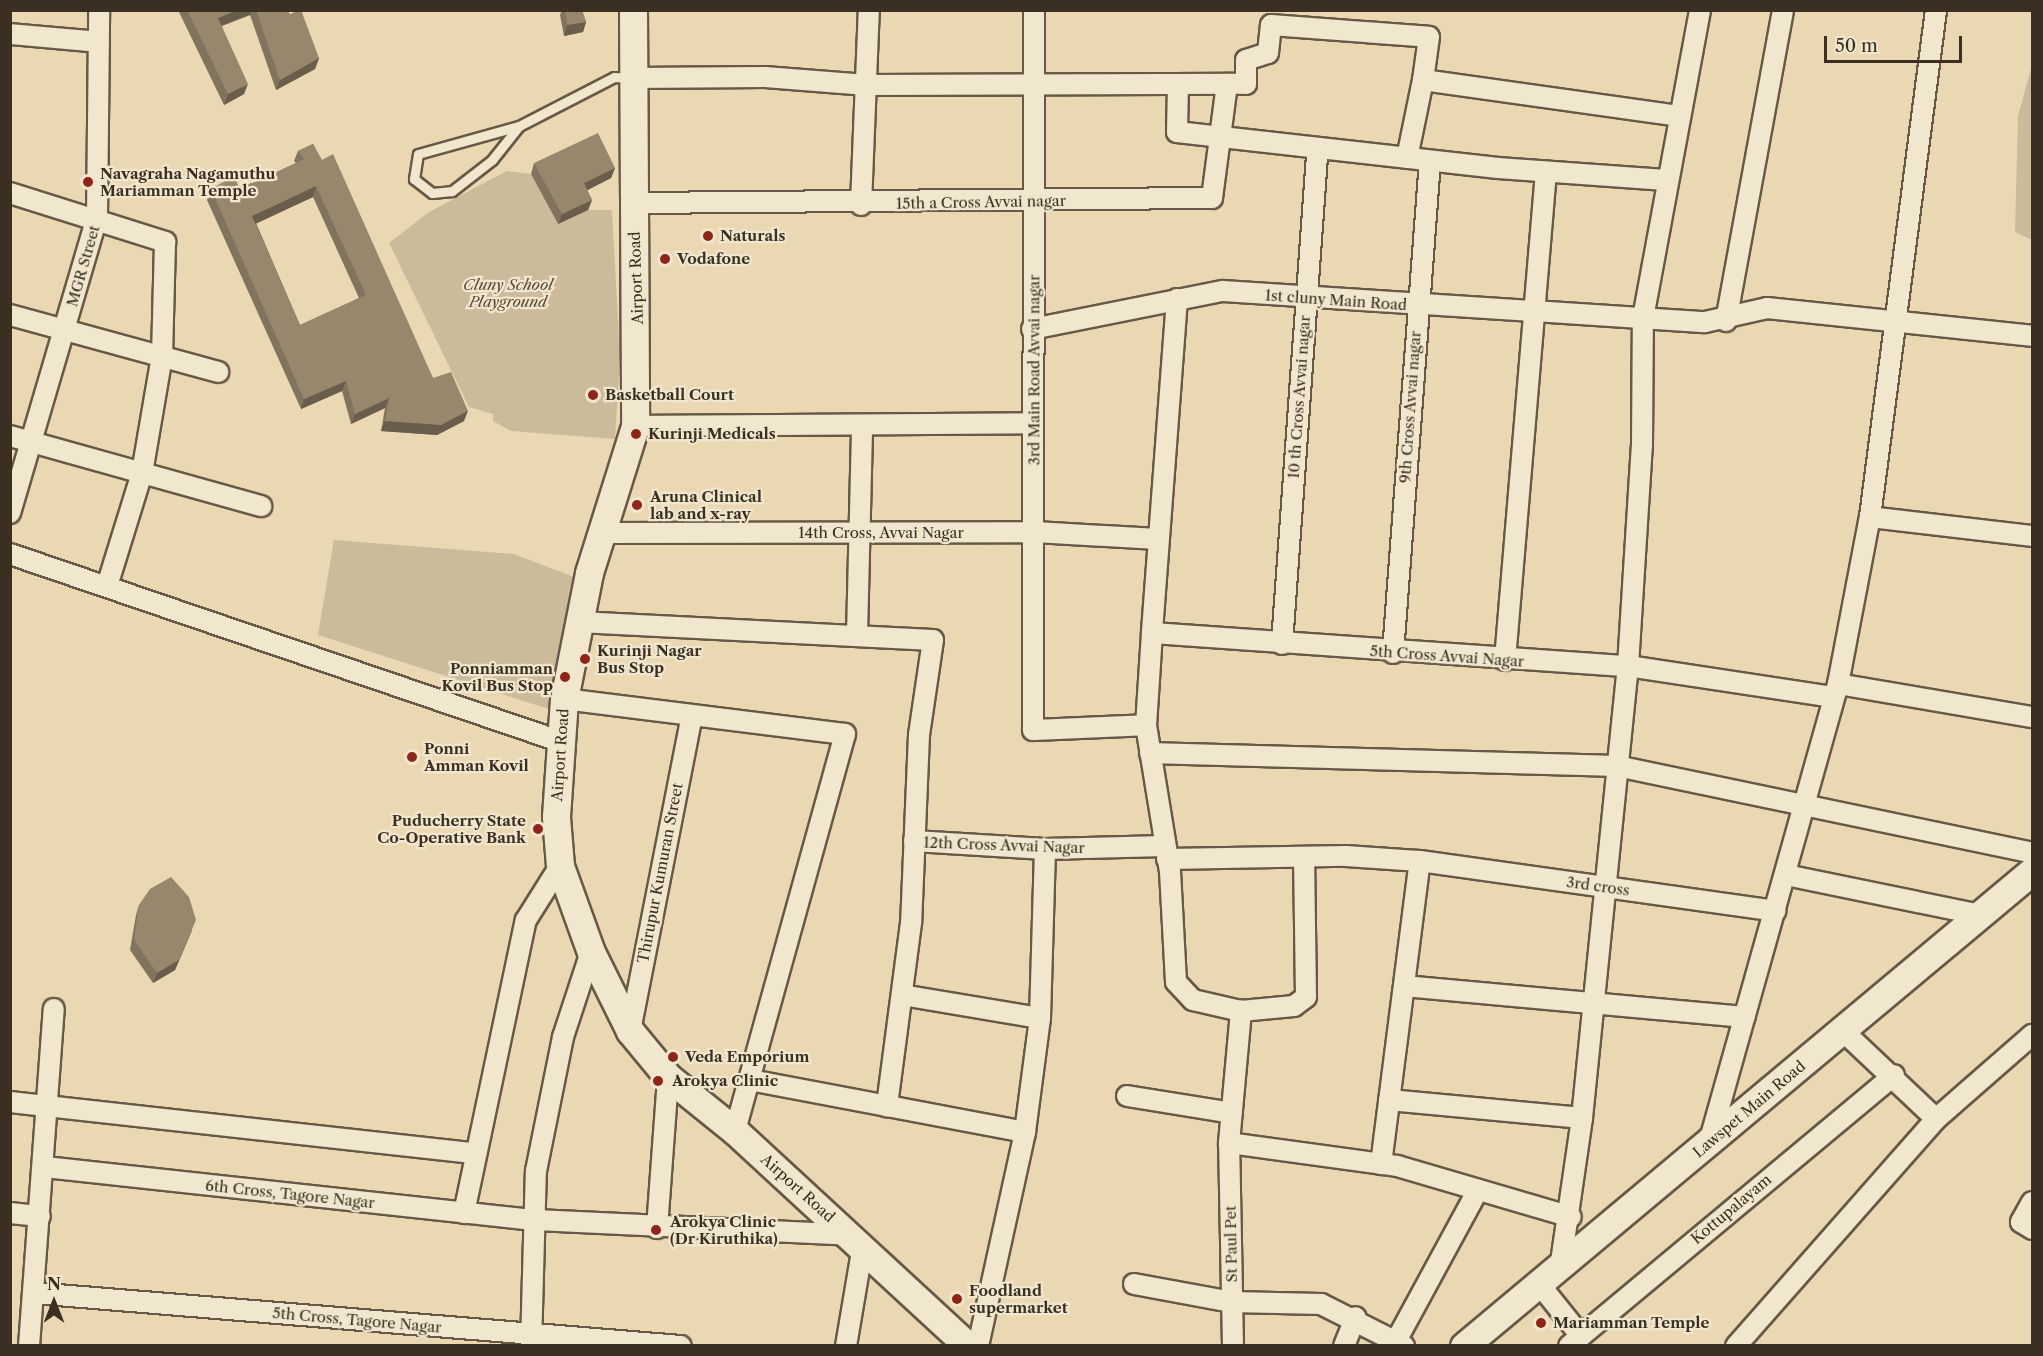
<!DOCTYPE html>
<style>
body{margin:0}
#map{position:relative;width:2043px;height:1356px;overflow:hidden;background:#ead8b3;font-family:"Libre Caslon Text",serif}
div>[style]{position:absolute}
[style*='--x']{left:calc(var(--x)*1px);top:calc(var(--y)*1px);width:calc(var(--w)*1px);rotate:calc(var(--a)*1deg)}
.green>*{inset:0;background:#ccbb9a}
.roads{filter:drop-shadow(2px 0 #675946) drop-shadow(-2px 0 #675946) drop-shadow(0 2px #675946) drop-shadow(0 -2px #675946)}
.lane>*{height:9px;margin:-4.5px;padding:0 4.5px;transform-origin:4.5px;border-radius:4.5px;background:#f1e6ce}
.street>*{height:20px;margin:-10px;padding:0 10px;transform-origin:10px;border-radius:10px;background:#f1e6ce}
.secondary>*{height:27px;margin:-13.5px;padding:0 13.5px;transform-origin:13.5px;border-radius:13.5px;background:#f1e6ce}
.wall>*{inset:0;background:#81745e}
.shaded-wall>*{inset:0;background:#695e4c}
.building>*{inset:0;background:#96876d}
.dots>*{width:16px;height:16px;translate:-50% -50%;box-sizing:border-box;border:3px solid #f1e6ce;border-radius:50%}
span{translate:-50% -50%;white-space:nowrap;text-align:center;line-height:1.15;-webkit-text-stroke:4.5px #f1e6ce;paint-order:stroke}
.poi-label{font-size:15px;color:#3b2f22;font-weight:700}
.left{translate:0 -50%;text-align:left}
.right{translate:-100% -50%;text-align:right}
.street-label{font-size:15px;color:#3b2f22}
.park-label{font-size:15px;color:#584b3a;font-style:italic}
.frame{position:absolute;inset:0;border:12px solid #3b2f22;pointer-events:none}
.north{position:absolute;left:24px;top:1272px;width:60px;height:60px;-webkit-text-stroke:4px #f1e6ce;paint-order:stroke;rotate:0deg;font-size:16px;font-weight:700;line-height:24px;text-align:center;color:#3b2f22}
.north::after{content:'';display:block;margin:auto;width:21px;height:27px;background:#3b2f22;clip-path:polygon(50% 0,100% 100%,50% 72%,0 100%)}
.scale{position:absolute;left:1824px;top:36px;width:138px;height:27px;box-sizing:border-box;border:3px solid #3b2f22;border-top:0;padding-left:8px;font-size:18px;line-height:21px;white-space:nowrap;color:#3b2f22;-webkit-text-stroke:4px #f1e6ce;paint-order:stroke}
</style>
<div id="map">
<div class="green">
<i style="clip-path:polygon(2032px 65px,2032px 240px,2015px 232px,2018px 116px)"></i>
<i style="clip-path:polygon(507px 171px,531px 174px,558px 224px,588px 210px,612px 210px,620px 357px,615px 439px,511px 431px,493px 421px,493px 414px,469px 407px,389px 243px,429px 212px)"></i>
<i style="clip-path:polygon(334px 540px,514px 554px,579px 579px,558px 712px,318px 635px)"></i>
</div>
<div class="roads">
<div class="lane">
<i style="--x:519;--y:126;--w:43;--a:128.5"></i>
<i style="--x:492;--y:160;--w:51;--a:142.2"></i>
<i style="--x:452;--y:191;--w:20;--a:174"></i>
<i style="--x:432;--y:193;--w:23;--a:-142"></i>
<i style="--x:414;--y:179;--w:25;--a:-81"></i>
<i style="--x:418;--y:154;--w:105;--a:-15.5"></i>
<i style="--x:519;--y:126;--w:107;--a:-27.3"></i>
<i style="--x:614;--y:77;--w:18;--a:3"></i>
</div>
<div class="street">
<i style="--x:1034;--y:10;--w:720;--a:90.08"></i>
<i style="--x:1033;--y:730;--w:113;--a:-2.5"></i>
<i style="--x:10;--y:34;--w:89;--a:5.1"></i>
<i style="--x:632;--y:78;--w:133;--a:-0.4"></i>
<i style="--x:765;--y:77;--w:102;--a:4.5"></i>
<i style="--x:867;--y:85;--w:379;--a:-0.2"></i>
<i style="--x:1246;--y:84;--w:24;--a:-90"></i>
<i style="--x:1246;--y:60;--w:23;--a:-18"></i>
<i style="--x:1268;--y:53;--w:28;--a:-84"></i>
<i style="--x:1271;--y:25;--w:158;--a:4.3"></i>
<i style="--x:1429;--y:37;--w:43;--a:97.9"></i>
<i style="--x:1178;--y:84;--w:48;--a:91.2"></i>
<i style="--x:1177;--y:132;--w:323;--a:6.4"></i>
<i style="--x:1498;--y:168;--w:168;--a:4.1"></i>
<i style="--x:1407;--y:158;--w:80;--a:-78.4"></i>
<i style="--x:1423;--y:80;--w:258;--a:8"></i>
<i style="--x:10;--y:193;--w:163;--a:17.5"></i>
<i style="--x:165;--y:242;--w:114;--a:91.5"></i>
<i style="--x:162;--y:356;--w:119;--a:99.7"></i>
<i style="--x:142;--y:473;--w:118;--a:107.2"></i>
<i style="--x:634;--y:203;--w:578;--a:-0.5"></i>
<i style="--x:1212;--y:198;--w:115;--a:-82.5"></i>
<i style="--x:861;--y:205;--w:195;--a:-87.7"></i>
<i style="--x:1177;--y:299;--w:335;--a:94.3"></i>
<i style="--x:1152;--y:633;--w:477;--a:4"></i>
<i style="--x:1628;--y:666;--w:208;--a:8.6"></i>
<i style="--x:10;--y:315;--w:216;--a:15.3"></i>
<i style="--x:1726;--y:321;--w:316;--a:-79.6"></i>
<i style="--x:1032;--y:329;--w:195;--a:-11.3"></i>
<i style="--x:1223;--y:291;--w:483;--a:3.7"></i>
<i style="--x:1705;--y:322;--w:64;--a:-12.7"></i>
<i style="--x:1767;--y:308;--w:266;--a:6"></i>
<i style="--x:635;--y:426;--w:398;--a:-0.4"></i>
<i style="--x:10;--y:436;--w:261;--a:15.6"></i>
<i style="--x:10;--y:513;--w:308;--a:-73.6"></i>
<i style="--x:97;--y:218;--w:208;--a:-89.4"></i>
<i style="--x:1870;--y:517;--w:163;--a:6.7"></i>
<i style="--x:602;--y:533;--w:433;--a:-0.1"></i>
<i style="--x:1035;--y:532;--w:123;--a:3.3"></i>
<i style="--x:10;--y:554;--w:580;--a:18.81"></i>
<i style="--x:579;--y:622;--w:354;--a:2.9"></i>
<i style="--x:933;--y:640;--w:96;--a:98.4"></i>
<i style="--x:919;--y:735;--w:188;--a:92.4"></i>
<i style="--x:911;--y:923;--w:185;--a:97.5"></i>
<i style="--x:1152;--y:633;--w:92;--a:93.7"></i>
<i style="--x:1146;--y:725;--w:148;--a:80.7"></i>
<i style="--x:1170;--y:871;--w:111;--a:86.9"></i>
<i style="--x:1176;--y:982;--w:25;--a:47"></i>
<i style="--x:1193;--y:1000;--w:49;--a:12.9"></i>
<i style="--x:1241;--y:1011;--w:53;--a:-5.4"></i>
<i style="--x:1294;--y:1006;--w:15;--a:-37"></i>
<i style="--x:1306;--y:997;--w:140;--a:-90.8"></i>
<i style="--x:857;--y:635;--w:209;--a:-88.6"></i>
<i style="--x:1282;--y:644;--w:494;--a:-85.9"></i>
<i style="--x:1393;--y:653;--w:493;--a:-85.7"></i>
<i style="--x:1505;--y:660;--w:490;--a:-85.2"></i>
<i style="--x:1838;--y:684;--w:197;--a:9.7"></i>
<i style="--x:564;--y:699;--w:283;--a:7.1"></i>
<i style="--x:845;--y:734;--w:412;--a:105.5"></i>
<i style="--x:1150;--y:753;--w:467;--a:1.6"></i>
<i style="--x:1617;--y:766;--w:424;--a:11.8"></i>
<i style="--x:914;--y:841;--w:131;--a:3.5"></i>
<i style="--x:1045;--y:849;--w:120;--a:-1.4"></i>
<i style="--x:1167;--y:859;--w:179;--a:-1"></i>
<i style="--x:1346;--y:856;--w:74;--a:3.9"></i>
<i style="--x:1420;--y:861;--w:359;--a:8"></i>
<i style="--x:1786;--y:875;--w:199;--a:11.6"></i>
<i style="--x:1404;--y:986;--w:342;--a:5.2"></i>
<i style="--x:902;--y:995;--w:140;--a:9.5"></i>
<i style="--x:630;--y:1031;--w:322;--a:-78.9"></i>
<i style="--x:1843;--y:1031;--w:128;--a:43.4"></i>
<i style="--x:750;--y:1080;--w:280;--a:10.7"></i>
<i style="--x:1127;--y:1096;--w:106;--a:9.2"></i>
<i style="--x:1389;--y:1100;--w:194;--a:5.3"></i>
<i style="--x:10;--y:1102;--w:468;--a:6.3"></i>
<i style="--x:1229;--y:1143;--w:170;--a:7.8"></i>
<i style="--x:1397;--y:1166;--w:181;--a:16.3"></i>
<i style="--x:1709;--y:1143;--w:477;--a:-74.3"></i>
<i style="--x:1838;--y:684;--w:170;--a:-79.2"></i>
<i style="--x:1870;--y:517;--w:511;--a:-82.58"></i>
<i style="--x:1381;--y:1164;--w:305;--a:-82.7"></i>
<i style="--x:45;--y:1167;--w:493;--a:6.2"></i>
<i style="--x:535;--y:1220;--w:316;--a:2.7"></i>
<i style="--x:2032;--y:1202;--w:23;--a:119"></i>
<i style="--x:2021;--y:1222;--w:13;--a:32"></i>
<i style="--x:10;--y:1213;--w:30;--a:6"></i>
<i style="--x:464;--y:1213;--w:299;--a:-78.1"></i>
<i style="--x:526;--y:920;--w:64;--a:-57.8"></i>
<i style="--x:657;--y:1228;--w:151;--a:-85.8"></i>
<i style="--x:1560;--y:1269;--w:153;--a:-81.7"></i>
<i style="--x:1582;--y:1118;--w:454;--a:-84.2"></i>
<i style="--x:1628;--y:666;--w:220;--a:-86.4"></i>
<i style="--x:1642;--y:446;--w:128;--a:-89.6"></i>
<i style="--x:1643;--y:318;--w:313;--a:-79.5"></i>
<i style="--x:1134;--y:1284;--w:100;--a:10.4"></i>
<i style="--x:1232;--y:1302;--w:89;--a:1.3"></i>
<i style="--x:1321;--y:1304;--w:93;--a:26.8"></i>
<i style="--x:1540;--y:1285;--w:65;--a:51.2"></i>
<i style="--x:33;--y:1293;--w:650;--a:4.68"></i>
<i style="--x:1396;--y:1341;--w:172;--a:-61.5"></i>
<i style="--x:29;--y:1346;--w:338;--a:-85.8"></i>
<i style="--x:531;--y:1346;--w:175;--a:-88.4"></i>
<i style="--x:536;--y:1171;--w:137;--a:-78.6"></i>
<i style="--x:563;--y:1037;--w:89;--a:-71.8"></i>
<i style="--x:846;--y:1346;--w:101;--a:-80.4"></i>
<i style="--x:978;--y:1346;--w:219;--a:-77.6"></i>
<i style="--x:1025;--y:1132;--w:115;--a:-82.5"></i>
<i style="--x:1040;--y:1018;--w:169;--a:-88.3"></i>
<i style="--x:1233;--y:1346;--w:203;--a:-91.1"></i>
<i style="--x:1229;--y:1143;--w:133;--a:-84.8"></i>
<i style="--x:1344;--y:1346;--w:31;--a:-68"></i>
<i style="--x:1569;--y:1346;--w:423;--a:-39.8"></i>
<i style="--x:1736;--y:1346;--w:303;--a:-48.6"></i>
<i style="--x:1936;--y:1119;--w:128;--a:-41.2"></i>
</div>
<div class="secondary">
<i style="--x:633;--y:10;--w:416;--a:89.7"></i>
<i style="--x:635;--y:426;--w:154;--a:107.4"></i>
<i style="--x:589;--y:573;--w:128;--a:101.2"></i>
<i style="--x:564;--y:699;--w:118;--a:93.9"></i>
<i style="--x:556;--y:817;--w:49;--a:85.3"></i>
<i style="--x:560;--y:866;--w:91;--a:70.2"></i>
<i style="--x:591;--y:952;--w:88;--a:63.7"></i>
<i style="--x:630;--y:1031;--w:60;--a:50.4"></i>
<i style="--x:668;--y:1077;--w:86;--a:38.9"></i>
<i style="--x:735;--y:1131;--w:317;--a:42.7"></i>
<i style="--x:1464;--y:1346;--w:740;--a:-39.9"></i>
</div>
</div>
<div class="wall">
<i style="clip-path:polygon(178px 10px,287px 10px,319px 58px,315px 69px,276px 90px,250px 15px,222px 26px,244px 94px,224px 105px)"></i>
<i style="clip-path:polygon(562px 10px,582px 10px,586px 22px,583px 32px,564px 36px,560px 15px)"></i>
<i style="clip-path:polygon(evenodd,313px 144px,433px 378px,464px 421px,437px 435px,381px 431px,385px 408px,351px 424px,342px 391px,301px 409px,207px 200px,211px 189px,239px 187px,256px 182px,296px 163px,294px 161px,298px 151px,313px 144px,313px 197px,359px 298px,300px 325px,256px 223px,313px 197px)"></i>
<i style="clip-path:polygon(534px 163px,615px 168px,611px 178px,587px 190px,592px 200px,588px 210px,558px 224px,531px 174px)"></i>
<i style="clip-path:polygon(139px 905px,192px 930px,175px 970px,153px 983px,130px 950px,136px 915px)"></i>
</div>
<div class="shaded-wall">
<i style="clip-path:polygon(238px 10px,252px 10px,250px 15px,215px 28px,218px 18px)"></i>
<i style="clip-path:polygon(586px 22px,583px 32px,564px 36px,567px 25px)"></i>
<i style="clip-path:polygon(319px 58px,315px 69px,276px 90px,280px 80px)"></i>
<i style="clip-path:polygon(248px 84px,244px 94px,224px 105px,228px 94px)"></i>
<i style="clip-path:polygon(615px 168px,611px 178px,580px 194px,584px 183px)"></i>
<i style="clip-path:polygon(316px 186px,313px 197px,249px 227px,252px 216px)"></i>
<i style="clip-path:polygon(592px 200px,588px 210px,558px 224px,562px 214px)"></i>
<i style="clip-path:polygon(346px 381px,342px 391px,301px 409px,304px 399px)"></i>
<i style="clip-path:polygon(389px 398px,385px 408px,351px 424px,355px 414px)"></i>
<i style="clip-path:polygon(468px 411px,464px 421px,437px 435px,381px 431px,385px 421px)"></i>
<i style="clip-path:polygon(192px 930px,175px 970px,153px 983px,157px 973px)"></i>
</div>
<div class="building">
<i style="clip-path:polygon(187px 10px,238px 10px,218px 18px,248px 84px,228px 94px)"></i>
<i style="clip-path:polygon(256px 10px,287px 10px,289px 15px,298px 10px,301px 10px,319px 58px,280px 80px)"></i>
<i style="clip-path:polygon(565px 10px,582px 10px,586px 22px,567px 25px)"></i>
<i style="clip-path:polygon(598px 133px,615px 168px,584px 183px,592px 200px,562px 214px,534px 163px)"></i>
<i style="clip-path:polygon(evenodd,313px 144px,322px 160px,333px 154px,433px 378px,451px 372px,468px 411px,441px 425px,385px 421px,389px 398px,355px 414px,346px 381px,304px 399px,211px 189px,234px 176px,239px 187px,256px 182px,304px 159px,298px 151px,313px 144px,316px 186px,366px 295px,300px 325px,252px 216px,316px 186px)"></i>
<i style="clip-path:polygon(171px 877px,189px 897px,196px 920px,179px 960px,157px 973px,134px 940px,139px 905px,150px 889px)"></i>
</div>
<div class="dots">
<i style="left:88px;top:182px;background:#8f2418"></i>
<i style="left:708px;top:236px;background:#8f2418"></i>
<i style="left:665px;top:259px;background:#8f2418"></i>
<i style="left:593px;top:395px;background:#8f2418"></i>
<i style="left:636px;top:434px;background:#8f2418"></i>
<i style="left:637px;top:505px;background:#8f2418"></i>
<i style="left:585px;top:659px;background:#8f2418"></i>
<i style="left:565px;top:677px;background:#8f2418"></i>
<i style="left:412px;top:757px;background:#8f2418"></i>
<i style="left:538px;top:829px;background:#8f2418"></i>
<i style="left:673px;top:1057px;background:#8f2418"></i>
<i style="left:658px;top:1081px;background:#8f2418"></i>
<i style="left:656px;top:1230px;background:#8f2418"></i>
<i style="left:957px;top:1299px;background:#8f2418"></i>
<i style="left:1541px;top:1323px;background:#8f2418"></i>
</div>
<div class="poi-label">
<span class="left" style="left:100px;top:182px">Navagraha Nagamuthu<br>Mariamman Temple</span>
<span class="left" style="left:720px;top:236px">Naturals</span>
<span class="left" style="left:677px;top:259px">Vodafone</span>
<span class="left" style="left:605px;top:395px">Basketball Court</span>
<span class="left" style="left:648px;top:434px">Kurinji Medicals</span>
<span class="left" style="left:650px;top:505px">Aruna Clinical<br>lab and x-ray</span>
<span class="left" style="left:597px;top:659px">Kurinji Nagar<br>Bus Stop</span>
<span class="right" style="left:553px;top:677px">Ponniamman<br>Kovil Bus Stop</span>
<span class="left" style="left:424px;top:757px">Ponni<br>Amman Kovil</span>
<span class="right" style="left:526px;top:829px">Puducherry State<br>Co-Operative Bank</span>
<span class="left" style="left:685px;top:1057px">Veda Emporium</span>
<span class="left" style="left:672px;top:1081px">Arokya Clinic</span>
<span class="left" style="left:670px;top:1230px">Arokya Clinic<br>(Dr Kiruthika)</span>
<span class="left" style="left:969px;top:1299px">Foodland<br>supermarket</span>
<span class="left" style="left:1553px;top:1323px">Mariamman Temple</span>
</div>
<div class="street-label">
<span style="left:981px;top:202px;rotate:-1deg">15th a Cross Avvai nagar</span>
<span style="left:83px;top:266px;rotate:-74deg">MGR Street</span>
<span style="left:636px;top:278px;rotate:-92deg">Airport Road</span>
<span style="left:1336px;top:300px;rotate:4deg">1st cluny Main Road</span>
<span style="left:1034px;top:370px;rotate:-90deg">3rd Main Road Avvai nagar</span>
<span style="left:1299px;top:397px;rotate:-86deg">10 th Cross Avvai nagar</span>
<span style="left:1410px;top:407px;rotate:-86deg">9th Cross Avvai nagar</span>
<span style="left:881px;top:533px">14th Cross, Avvai Nagar</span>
<span style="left:1447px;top:656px;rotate:4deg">5th Cross Avvai Nagar</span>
<span style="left:560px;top:755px;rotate:-86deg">Airport Road</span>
<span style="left:1004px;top:845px;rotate:2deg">12th Cross Avvai Nagar</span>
<span style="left:660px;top:873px;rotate:-79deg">Thirupur Kumuran Street</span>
<span style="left:1598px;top:886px;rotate:8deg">3rd cross</span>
<span style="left:1749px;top:1109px;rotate:-40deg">Lawspet Main Road</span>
<span style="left:798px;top:1188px;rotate:42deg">Airport Road</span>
<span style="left:290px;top:1194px;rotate:6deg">6th Cross, Tagore Nagar</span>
<span style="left:1731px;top:1209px;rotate:-40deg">Kottupalayam</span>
<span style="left:1231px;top:1244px;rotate:-91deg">St Paul Pet</span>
<span style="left:357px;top:1320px;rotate:5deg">5th Cross, Tagore Nagar</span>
</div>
<div class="park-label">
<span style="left:508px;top:293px">Cluny School<br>Playground</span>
</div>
<div class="frame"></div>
<div class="north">N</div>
<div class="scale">50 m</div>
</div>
